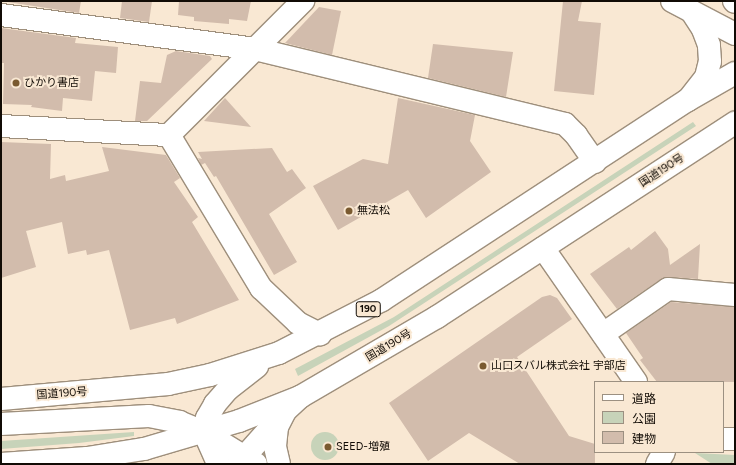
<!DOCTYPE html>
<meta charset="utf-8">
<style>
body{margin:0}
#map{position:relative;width:736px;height:465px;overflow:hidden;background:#f9e8d3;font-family:Figtree,"Noto Sans JP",sans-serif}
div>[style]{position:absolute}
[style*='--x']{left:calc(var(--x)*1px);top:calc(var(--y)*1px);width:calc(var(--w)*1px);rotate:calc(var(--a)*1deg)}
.green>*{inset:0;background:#c7d3b9}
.round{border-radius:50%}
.building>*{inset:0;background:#d2bcac}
.roads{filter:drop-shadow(1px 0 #9e8f7c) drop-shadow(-1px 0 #9e8f7c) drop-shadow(0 1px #9e8f7c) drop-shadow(0 -1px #9e8f7c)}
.minor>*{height:22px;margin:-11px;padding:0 11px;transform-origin:11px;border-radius:11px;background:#fff}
.highway>*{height:22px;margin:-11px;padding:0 11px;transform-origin:11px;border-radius:11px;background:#fff}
.dots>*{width:11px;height:11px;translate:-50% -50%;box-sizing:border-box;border:2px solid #f9e8d3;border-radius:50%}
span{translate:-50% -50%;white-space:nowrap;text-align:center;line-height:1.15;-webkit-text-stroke:4px #f9e8d3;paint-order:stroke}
.shield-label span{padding:1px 3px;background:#f9e8d3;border:1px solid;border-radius:3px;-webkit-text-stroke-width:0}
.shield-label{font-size:10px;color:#110b05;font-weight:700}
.poi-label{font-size:11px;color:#110b05}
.left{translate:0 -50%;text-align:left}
.street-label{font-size:11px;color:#110b05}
.frame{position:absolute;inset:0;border:2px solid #110b05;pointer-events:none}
.legend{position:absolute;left:594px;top:381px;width:130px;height:72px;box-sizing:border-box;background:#f9e8d3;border:1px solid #9c9081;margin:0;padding:5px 7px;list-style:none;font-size:12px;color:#110b05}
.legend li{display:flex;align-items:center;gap:8px;height:20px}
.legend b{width:20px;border:1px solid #9c9081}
</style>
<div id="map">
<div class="green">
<i style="clip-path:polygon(693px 122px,696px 126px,389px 326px,298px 376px,295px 369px,394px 317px)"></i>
<i style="clip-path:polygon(134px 432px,134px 436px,79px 443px,1px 449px,1px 441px)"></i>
<i class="round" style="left:311px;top:432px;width:28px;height:28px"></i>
<i style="clip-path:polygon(695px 453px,735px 455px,735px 464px,712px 464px)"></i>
</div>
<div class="building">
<i style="clip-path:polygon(1px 1px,81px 1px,79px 13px)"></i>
<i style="clip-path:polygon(122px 1px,152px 1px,149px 22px,120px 18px)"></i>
<i style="clip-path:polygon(179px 1px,251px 1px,247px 21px,229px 19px,229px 24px,194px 21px,194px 17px,178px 15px)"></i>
<i style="clip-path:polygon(563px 1px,582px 1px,578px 21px,601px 23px,594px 95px,554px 91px)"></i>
<i style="clip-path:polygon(319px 7px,341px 11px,332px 55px,285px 43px)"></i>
<i style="clip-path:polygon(1px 28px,76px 38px,75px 43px,118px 47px,116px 73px,95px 71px,92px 101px,63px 98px,62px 111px,31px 107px,32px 105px,3px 104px,4px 63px,1px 63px)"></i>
<i style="clip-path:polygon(433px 44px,513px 52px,506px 97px,428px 78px)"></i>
<i style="clip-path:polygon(176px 51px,210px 56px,212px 59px,147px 121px,135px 121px,140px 81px,161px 83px,167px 55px)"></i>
<i style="clip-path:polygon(225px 98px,251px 127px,204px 121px)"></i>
<i style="clip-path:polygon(398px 98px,475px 115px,470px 141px,491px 172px,426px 218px,408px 190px,338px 230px,313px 186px,363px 159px,388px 164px)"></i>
<i style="clip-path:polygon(1px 142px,51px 144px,50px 179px,65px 175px,66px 181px,109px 171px,102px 147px,166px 155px,180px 178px,174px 182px,198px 217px,192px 222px,239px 300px,177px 324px,175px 318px,130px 330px,109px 250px,87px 255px,86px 250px,68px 254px,62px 222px,26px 231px,36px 267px,1px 278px)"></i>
<i style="clip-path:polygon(272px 148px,287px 172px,292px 169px,306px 188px,269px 214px,297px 262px,274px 275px,216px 176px,214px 177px,205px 163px,201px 165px,198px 158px,202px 159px,198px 152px)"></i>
<i style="clip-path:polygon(655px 231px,668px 249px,670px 265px,700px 244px,698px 279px,669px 277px,661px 279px,617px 309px,590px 274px,629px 247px,631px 250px)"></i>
<i style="clip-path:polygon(550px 295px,557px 298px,572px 319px,517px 357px,569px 436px,595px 444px,595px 464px,520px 464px,469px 433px,428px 461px,389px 403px,542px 297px)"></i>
<i style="clip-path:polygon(671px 302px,735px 307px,735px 382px,657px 382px,640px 360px,643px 358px,626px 333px)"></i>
</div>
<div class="roads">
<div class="minor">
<i style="--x:672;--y:1;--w:71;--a:27.6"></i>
<i style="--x:734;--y:1;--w:1;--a:45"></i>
<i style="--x:1;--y:15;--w:256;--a:7.6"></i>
<i style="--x:255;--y:49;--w:319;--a:13.6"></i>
<i style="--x:565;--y:124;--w:16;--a:45"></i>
<i style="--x:576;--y:135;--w:33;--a:55"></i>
<i style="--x:688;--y:100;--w:29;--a:-52"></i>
<i style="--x:706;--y:77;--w:16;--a:-76"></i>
<i style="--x:710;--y:61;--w:16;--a:-94"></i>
<i style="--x:709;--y:45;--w:17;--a:-111"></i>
<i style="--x:703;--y:29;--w:20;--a:-123"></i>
<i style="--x:1;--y:126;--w:168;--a:3.1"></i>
<i style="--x:169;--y:135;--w:190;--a:-45"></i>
<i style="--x:169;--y:135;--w:179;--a:59"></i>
<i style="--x:261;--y:288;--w:51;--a:43.4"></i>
<i style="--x:298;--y:323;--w:25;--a:27"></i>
<i style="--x:543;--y:248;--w:163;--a:55.2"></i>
<i style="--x:603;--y:334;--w:79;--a:-34.7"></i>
<i style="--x:668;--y:289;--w:67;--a:5.1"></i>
<i style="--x:204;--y:432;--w:61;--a:31.6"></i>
<i style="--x:204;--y:432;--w:35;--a:66"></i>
<i style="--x:723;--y:439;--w:12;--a:0"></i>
<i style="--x:238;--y:464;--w:62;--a:-48.3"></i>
<i style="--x:279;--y:464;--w:18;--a:-103"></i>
<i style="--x:275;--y:446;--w:19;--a:-84"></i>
<i style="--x:277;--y:427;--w:18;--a:-63"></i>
<i style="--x:285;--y:411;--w:21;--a:-43"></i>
<i style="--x:657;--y:464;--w:14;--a:-60"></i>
</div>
<div class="highway">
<i style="--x:1;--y:399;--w:168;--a:-5.1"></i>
<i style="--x:168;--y:384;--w:43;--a:-12.1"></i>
<i style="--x:210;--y:375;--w:72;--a:-17.7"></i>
<i style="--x:279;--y:353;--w:116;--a:-27.2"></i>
<i style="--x:382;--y:300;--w:366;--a:-33.2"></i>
<i style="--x:688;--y:100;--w:54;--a:-29.9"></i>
<i style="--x:1;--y:424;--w:148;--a:-3.1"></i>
<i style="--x:149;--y:416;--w:31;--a:11"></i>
<i style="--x:179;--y:422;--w:27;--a:22"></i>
<i style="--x:204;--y:432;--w:14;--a:-78"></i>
<i style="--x:207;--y:418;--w:16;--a:-60"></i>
<i style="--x:215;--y:404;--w:20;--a:-49"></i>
<i style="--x:228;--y:389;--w:37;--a:-38"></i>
<i style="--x:1;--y:464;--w:86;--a:-4"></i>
<i style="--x:87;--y:458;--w:58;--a:-9"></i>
<i style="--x:144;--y:449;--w:99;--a:-16.4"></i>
<i style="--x:239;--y:421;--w:66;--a:-21.5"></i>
<i style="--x:300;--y:397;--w:159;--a:-30.3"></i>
<i style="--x:437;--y:317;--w:356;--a:-33.1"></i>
</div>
</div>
<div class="dots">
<i style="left:16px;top:83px;background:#7a5a30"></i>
<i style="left:349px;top:211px;background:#7a5a30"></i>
<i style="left:483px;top:366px;background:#7a5a30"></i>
<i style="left:328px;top:447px;background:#7a5a30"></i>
</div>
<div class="shield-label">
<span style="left:368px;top:309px">190</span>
</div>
<div class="poi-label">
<span class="left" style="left:24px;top:83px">ひかり書店</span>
<span class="left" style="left:357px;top:211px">無法松</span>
<span class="left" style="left:491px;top:366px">山口スバル株式会社 宇部店</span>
<span class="left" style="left:336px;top:447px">SEED-増殖</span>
</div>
<div class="street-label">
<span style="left:662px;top:171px;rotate:-33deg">国道190号</span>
<span style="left:389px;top:346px;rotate:-31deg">国道190号</span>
<span style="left:62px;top:394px;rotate:-4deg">国道190号</span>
</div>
<div class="frame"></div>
<ul class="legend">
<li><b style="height:5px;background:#fff"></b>道路</li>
<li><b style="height:11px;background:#c7d3b9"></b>公園</li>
<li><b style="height:11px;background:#d2bcac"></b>建物</li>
</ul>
</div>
